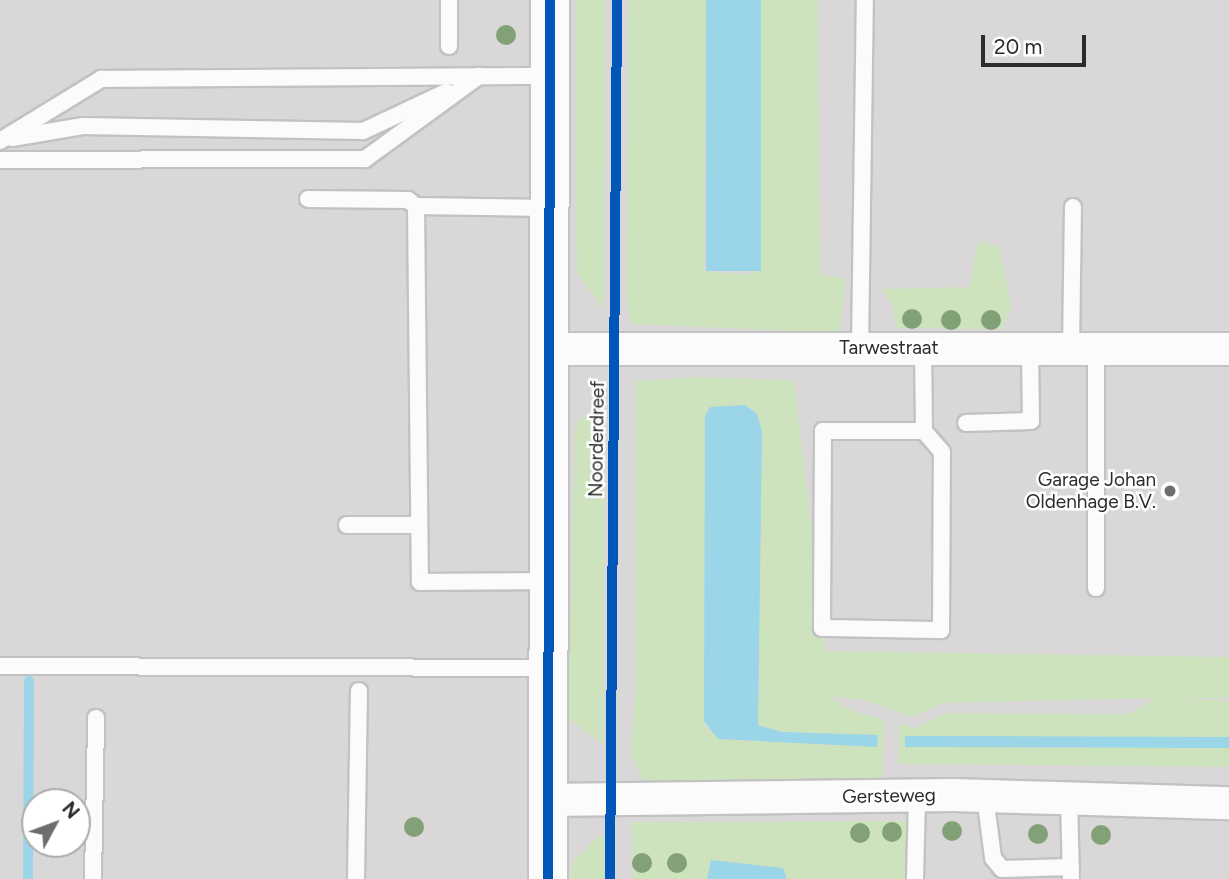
<!DOCTYPE html>
<style>
body{margin:0}
#map{position:relative;width:1229px;height:879px;overflow:hidden;background:#eae6e2;font-family:Figtree,sans-serif}
div>[style]{position:absolute}
[style*='--x']{left:calc(var(--x)*1px);top:calc(var(--y)*1px);width:calc(var(--w)*1px);rotate:calc(var(--a)*1deg)}
.industrial>*{inset:0;background:#dad7d9}
.green>*{inset:0;background:#cde3bd}
.water>*{inset:0;background:#9ad5e8;transform-origin:0 0}
.stream>*{height:10px;margin:-5px;padding:0 5px;transform-origin:5px;border-radius:5px;background:#9ad5e8}
.roads{filter:drop-shadow(2px 0 #c3c2c3) drop-shadow(-2px 0 #c3c2c3) drop-shadow(0 2px #c3c2c3) drop-shadow(0 -2px #c3c2c3)}
.service>*{height:16px;margin:-8px;padding:0 8px;transform-origin:8px;border-radius:8px;background:#fcfbfb}
.minor>*{height:32px;margin:-16px;padding:0 16px;transform-origin:16px;border-radius:16px;background:#fcfbfb}
.tertiary>*{height:38px;margin:-19px;padding:0 19px;transform-origin:19px;border-radius:19px;background:#fcfbfb}
.cycleway>*{height:10px;margin:-5px;padding:0 5px;transform-origin:5px;border-radius:5px;background:#0057b8}
.trees>*{width:20px;height:20px;margin:-10px;border-radius:50%;background:#83a176}
.dots>*{width:19px;height:19px;translate:-50% -50%;box-sizing:border-box;border:4px solid #fff;border-radius:50%}
span{translate:-50% -50%;white-space:nowrap;text-align:center;line-height:1.15;-webkit-text-stroke:5px #fff;paint-order:stroke}
.street-label{font-size:19px;color:#2c2c2c}
.poi-label{font-size:19px;color:#2c2c2c}
.right{translate:-100% -50%;text-align:right}
.north{position:absolute;left:21px;top:788px;width:70px;height:70px;box-sizing:border-box;background:#fff;border:2px solid #ababab;border-radius:50%;rotate:49deg;font-size:19px;font-weight:700;line-height:28px;text-align:center;color:#2c2c2c}
.north::after{content:'';display:block;margin:auto;width:24px;height:32px;background:#6e6d6c;clip-path:polygon(50% 0,100% 100%,50% 72%,0 100%)}
.scale{position:absolute;left:981px;top:35px;width:105px;height:32px;box-sizing:border-box;border:4px solid #2c2c2c;border-top:0;padding-left:9px;font-size:21px;line-height:24px;white-space:nowrap;color:#2c2c2c;-webkit-text-stroke:5px #fff;paint-order:stroke}
</style>
<div id="map">
<div class="industrial">
<i style="clip-path:polygon(evenodd,0 0,1229px 0,1229px 879px,0 879px,0 0,35px 802px,77px 802px,77px 844px,35px 844px,35px 802px)"></i>
</div>
<div class="green">
<i style="clip-path:polygon(576px 0,605px 0,604px 310px,577px 273px)"></i>
<i style="clip-path:polygon(629px 0,706px 0,704px 271px,751px 275px,761px 0,818px 0,820px 275px,845px 278px,840px 333px,631px 324px,626px 293px)"></i>
<i style="clip-path:polygon(978px 241px,999px 247px,1012px 308px,1001px 329px,896px 328px,893px 306px,881px 289px,969px 287px)"></i>
<i style="clip-path:polygon(evenodd,699px 377px,794px 380px,826px 651px,1229px 657px,1229px 698px,1181px 698px,1229px 701px,1229px 767px,898px 764px,899px 724px,915px 728px,947px 713px,1128px 714px,1157px 698px,943px 703px,912px 717px,863px 700px,827px 696px,855px 712px,884px 719px,883px 781px,644px 782px,631px 756px,635px 694px,636px 381px,699px 377px,745px 405px,755px 411px,762px 432px,758px 725px,782px 732px,878px 735px,877px 747px,736px 740px,708px 731px,704px 721px,705px 416px,710px 407px,745px 405px)"></i>
<i style="clip-path:polygon(605px 407px,603px 745px,568px 718px,575px 421px)"></i>
<i style="clip-path:polygon(907px 821px,905px 879px,787px 879px,783px 868px,711px 860px,707px 879px,633px 879px,632px 822px)"></i>
<i style="clip-path:polygon(599px 835px,604px 839px,604px 879px,569px 879px,574px 860px)"></i>
</div>
<div class="water">
<i style="left:706px;top:0;width:55px;height:271px"></i>
<i style="clip-path:polygon(745px 405px,757px 414px,762px 432px,758px 725px,782px 732px,878px 735px,877px 747px,718px 739px,704px 721px,705px 416px,710px 407px)"></i>
<i style="clip-path:polygon(905px 736px,1229px 737px,1229px 748px,912px 747px,905px 747px)"></i>
<i style="clip-path:polygon(711px 860px,783px 868px,787px 879px,707px 879px)"></i>
</div>
<div class="stream">
<i style="--x:28;--y:879;--w:198;--a:-89.7"></i>
</div>
<div class="roads">
<div class="service">
<i style="--x:449;--y:46;--w:46;--a:-90"></i>
<i style="--x:12;--y:138;--w:72;--a:-9.6"></i>
<i style="--x:83;--y:126;--w:280;--a:1"></i>
<i style="--x:363;--y:131;--w:92;--a:-25.2"></i>
<i style="--x:0;--y:141;--w:119;--a:-31.5"></i>
<i style="--x:101;--y:79;--w:449;--a:-0.4"></i>
<i style="--x:0;--y:160;--w:365;--a:-0.2"></i>
<i style="--x:365;--y:159;--w:141;--a:-36.1"></i>
<i style="--x:308;--y:199;--w:100;--a:0.6"></i>
<i style="--x:408;--y:200;--w:10;--a:37"></i>
<i style="--x:416;--y:206;--w:134;--a:0.9"></i>
<i style="--x:416;--y:206;--w:376;--a:89.4"></i>
<i style="--x:420;--y:582;--w:129;--a:-0.4"></i>
<i style="--x:860;--y:348;--w:348;--a:-89.2"></i>
<i style="--x:923;--y:348;--w:83;--a:89.3"></i>
<i style="--x:924;--y:431;--w:101;--a:180"></i>
<i style="--x:823;--y:431;--w:197;--a:90.3"></i>
<i style="--x:822;--y:628;--w:119;--a:1"></i>
<i style="--x:941;--y:630;--w:178;--a:-89.7"></i>
<i style="--x:942;--y:452;--w:28;--a:-131"></i>
<i style="--x:1071;--y:349;--w:142;--a:-89.2"></i>
<i style="--x:1096;--y:349;--w:239;--a:90"></i>
<i style="--x:966;--y:423;--w:65;--a:-1.8"></i>
<i style="--x:1031;--y:421;--w:72;--a:-90.8"></i>
<i style="--x:347;--y:525;--w:72;--a:0"></i>
<i style="--x:0;--y:666;--w:548;--a:0.21"></i>
<i style="--x:985;--y:796;--w:63;--a:82.6"></i>
<i style="--x:993;--y:858;--w:14;--a:51"></i>
<i style="--x:1002;--y:869;--w:69;--a:-1.7"></i>
<i style="--x:1069;--y:798;--w:81;--a:88.6"></i>
<i style="--x:93;--y:879;--w:161;--a:-88.9"></i>
<i style="--x:356;--y:879;--w:188;--a:-89.1"></i>
<i style="--x:915;--y:879;--w:84;--a:-88.6"></i>
</div>
<div class="minor">
<i style="--x:549;--y:349;--w:680;--a:0"></i>
<i style="--x:548;--y:800;--w:405;--a:-0.7"></i>
<i style="--x:953;--y:795;--w:276;--a:1.7"></i>
</div>
<div class="tertiary">
<i style="--x:548;--y:879;--w:879;--a:-89.87"></i>
</div>
</div>
<div class="cycleway">
<i style="--x:548;--y:879;--w:879;--a:-89.87"></i>
<i style="--x:610;--y:879;--w:879;--a:-89.54"></i>
</div>
<div class="trees">
<i style="left:506px;top:35px"></i>
<i style="left:912px;top:319px"></i>
<i style="left:951px;top:320px"></i>
<i style="left:991px;top:320px"></i>
<i style="left:414px;top:827px"></i>
<i style="left:952px;top:831px"></i>
<i style="left:892px;top:832px"></i>
<i style="left:860px;top:833px"></i>
<i style="left:1038px;top:834px"></i>
<i style="left:1101px;top:835px"></i>
<i style="left:642px;top:863px"></i>
<i style="left:677px;top:863px"></i>
</div>
<div class="dots">
<i style="left:1170px;top:491px;background:#6e6d6c"></i>
</div>
<div class="street-label">
<span style="left:889px;top:348px">Tarwestraat</span>
<span style="left:597px;top:439px;rotate:-89deg">Noorderdreef</span>
<span style="left:889px;top:796px;rotate:-1deg">Gersteweg</span>
</div>
<div class="poi-label">
<span class="right" style="left:1156px;top:491px">Garage Johan<br>Oldenhage B.V.</span>
</div>
<div class="north">N</div>
<div class="scale">20 m</div>
</div>
